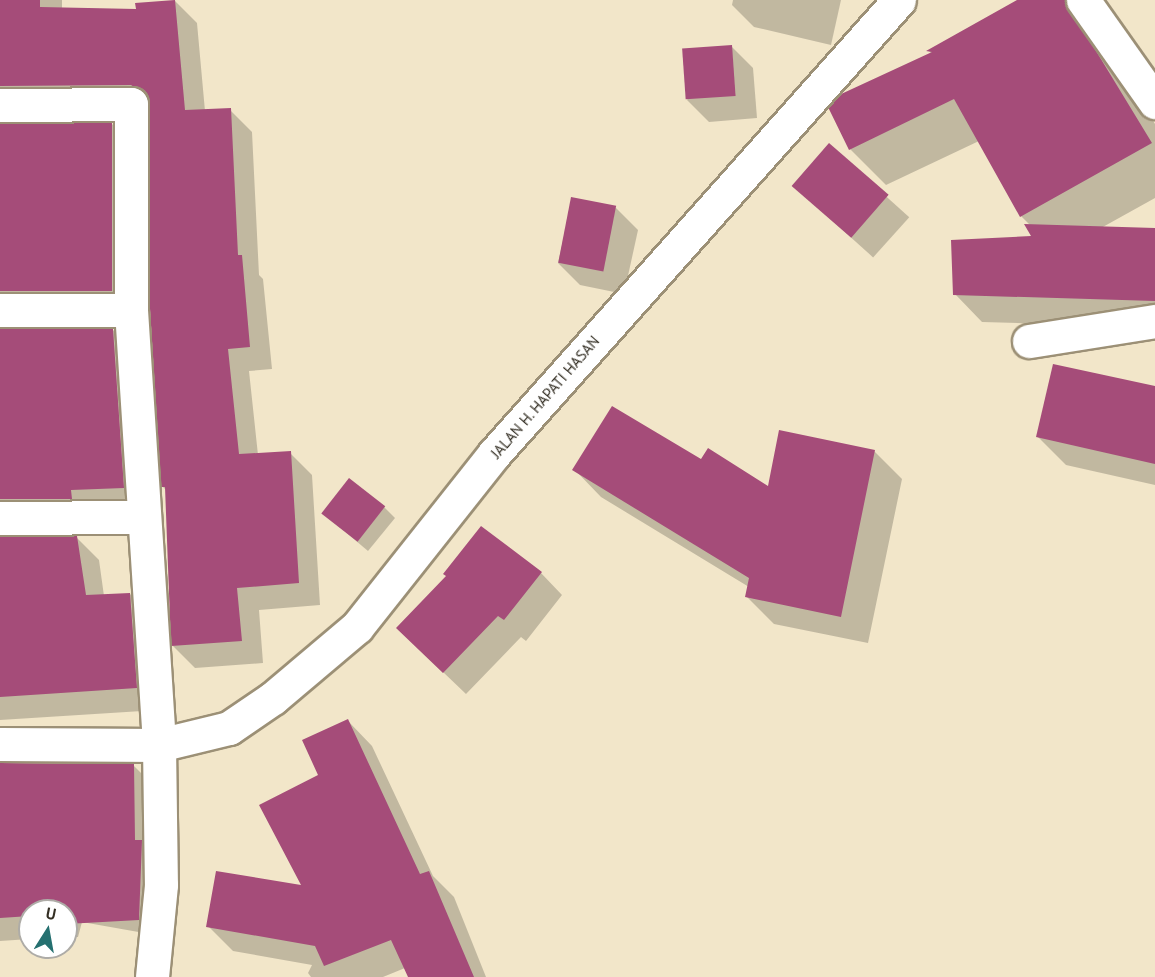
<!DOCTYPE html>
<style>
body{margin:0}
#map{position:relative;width:1155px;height:977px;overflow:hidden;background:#f2e6c9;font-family:"PT Sans",sans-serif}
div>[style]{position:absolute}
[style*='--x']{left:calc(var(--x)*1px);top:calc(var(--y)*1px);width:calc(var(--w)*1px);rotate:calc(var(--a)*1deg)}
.shadow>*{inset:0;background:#0003;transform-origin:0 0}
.building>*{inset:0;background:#a54c79;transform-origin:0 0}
.roads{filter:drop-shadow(2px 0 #9c9076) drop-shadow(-2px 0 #9c9076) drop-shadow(0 2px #9c9076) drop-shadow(0 -2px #9c9076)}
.minor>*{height:33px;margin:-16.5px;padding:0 16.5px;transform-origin:16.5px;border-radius:16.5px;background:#fff}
span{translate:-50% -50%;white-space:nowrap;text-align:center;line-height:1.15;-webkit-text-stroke:6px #fff;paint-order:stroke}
.street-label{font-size:15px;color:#342f24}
.north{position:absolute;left:18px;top:899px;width:60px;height:60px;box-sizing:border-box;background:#fff;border:2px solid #aeaca7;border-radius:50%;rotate:11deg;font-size:16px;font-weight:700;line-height:24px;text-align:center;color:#342f24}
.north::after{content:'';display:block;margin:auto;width:21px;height:27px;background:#257070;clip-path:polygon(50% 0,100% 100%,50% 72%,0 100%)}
</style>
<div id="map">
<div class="shadow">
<i style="clip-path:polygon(0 0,62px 0,62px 9px,137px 10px,175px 1px,197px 23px,205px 111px,230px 110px,252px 132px,259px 275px,263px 279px,272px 369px,249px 371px,258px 455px,290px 453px,312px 475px,320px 605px,259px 610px,263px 663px,195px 668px,173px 646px,167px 491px,163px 487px,149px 107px,12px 111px,6px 123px,112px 124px,134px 147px,134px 313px,6px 322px,4px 330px,113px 330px,135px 353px,145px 510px,6px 530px,4px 538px,77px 538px,99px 560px,104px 596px,130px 594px,152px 616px,158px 710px,0 720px)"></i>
<i style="clip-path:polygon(733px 0,841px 0,831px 45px,754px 27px,732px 5px)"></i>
<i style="clip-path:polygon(1020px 0,1078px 0,1155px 124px,1155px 198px,1101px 228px,1155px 229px,1155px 327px,982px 322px,955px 294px,1034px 238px,1031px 226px,1021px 216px,979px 141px,886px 185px,850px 149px,932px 54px,929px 51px)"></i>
<i style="clip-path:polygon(731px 46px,753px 68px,757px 118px,709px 122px,687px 100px)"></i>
<i style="left:829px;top:145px;width:108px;height:54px;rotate:42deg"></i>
<i style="clip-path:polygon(572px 199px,616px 208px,638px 230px,624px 294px,580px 285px,558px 263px)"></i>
<i style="clip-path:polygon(1155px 388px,1155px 485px,1066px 465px,1038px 437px)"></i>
<i style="clip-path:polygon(874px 451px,902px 479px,868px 643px,774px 624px,747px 597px,749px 587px,601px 497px,574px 469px,701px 461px,769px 488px)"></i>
<i style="clip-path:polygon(384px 507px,395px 518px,368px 551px,323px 513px)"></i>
<i style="clip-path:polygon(541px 573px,562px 595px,526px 641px,521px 637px,466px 694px,420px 650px)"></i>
<i style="clip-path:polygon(348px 721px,372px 746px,433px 876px,454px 897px,486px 977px,409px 977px,405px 968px,383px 977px,311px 977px,308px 973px,312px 965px,233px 951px,208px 926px,303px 887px,320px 776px)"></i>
<i style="clip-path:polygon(0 764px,133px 765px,155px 787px,161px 936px,82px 922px,78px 937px,66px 937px,66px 911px,30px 911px,30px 939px,0 941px)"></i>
</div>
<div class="building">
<i style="clip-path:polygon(0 0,40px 0,40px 7px,136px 9px,135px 3px,175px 0,185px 110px,231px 108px,238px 255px,242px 255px,250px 347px,228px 349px,239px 454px,291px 451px,299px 583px,237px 588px,242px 641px,171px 646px,165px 487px,161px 487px,150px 309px,147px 95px,131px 85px,0 86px)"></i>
<i style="clip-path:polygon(1017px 0,1065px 0,1152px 143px,1020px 217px,954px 99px,849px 150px,828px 107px,839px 95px,932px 52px,926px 51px)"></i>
<i style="left:732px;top:45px;width:51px;height:50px;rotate:86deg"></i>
<i style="left:112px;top:123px;width:168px;height:112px;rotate:90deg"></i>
<i style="left:829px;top:143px;width:79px;height:57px;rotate:41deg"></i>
<i style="left:571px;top:197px;width:46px;height:67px;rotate:11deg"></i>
<i style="clip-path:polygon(1024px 224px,1155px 228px,1155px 301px,953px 295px,951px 240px,1031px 236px)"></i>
<i style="clip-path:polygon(0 329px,113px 329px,124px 488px,71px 490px,72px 499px,0 499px)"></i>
<i style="clip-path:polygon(1053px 364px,1155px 386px,1155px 464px,1036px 437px)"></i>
<i style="clip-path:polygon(612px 406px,701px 459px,708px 448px,768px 486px,779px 430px,875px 450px,841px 617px,745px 597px,749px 578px,572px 470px)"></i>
<i style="left:349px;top:478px;width:46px;height:45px;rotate:38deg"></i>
<i style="clip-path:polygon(481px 526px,542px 572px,504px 620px,498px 616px,443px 673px,396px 628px,446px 576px,443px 574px)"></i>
<i style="clip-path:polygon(77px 536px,86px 595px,130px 593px,137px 688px,0 697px,0 537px)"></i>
<i style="clip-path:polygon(348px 719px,420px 874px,429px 871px,474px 977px,408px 977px,391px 940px,324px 966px,315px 946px,206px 927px,216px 871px,301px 885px,259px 805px,318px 775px,302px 740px)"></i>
<i style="clip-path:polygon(0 763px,134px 764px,135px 840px,142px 840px,139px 920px,66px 924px,66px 911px,30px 911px,30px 916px,0 918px)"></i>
</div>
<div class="roads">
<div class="minor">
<i style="--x:1083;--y:0;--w:125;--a:54.8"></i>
<i style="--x:0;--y:105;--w:131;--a:-0.4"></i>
<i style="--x:131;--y:104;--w:206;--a:90"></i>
<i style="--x:131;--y:310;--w:436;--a:86.3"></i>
<i style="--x:159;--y:745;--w:140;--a:89.2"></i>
<i style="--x:161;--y:885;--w:92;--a:95.6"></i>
<i style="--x:0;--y:310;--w:131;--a:0"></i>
<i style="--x:1029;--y:341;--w:128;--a:-9"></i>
<i style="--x:0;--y:518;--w:142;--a:-0.4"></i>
<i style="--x:0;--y:744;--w:159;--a:0.4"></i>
<i style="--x:159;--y:745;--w:72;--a:-13.7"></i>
<i style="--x:229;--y:728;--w:53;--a:-34.3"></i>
<i style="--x:273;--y:698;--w:110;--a:-40.2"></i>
<i style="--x:357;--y:627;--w:221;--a:-51.6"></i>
<i style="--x:494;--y:454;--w:608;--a:-48.26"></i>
</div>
</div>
<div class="street-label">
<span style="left:545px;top:397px;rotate:-49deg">JALAN H. HAPATI HASAN</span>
</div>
<div class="north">U</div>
</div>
